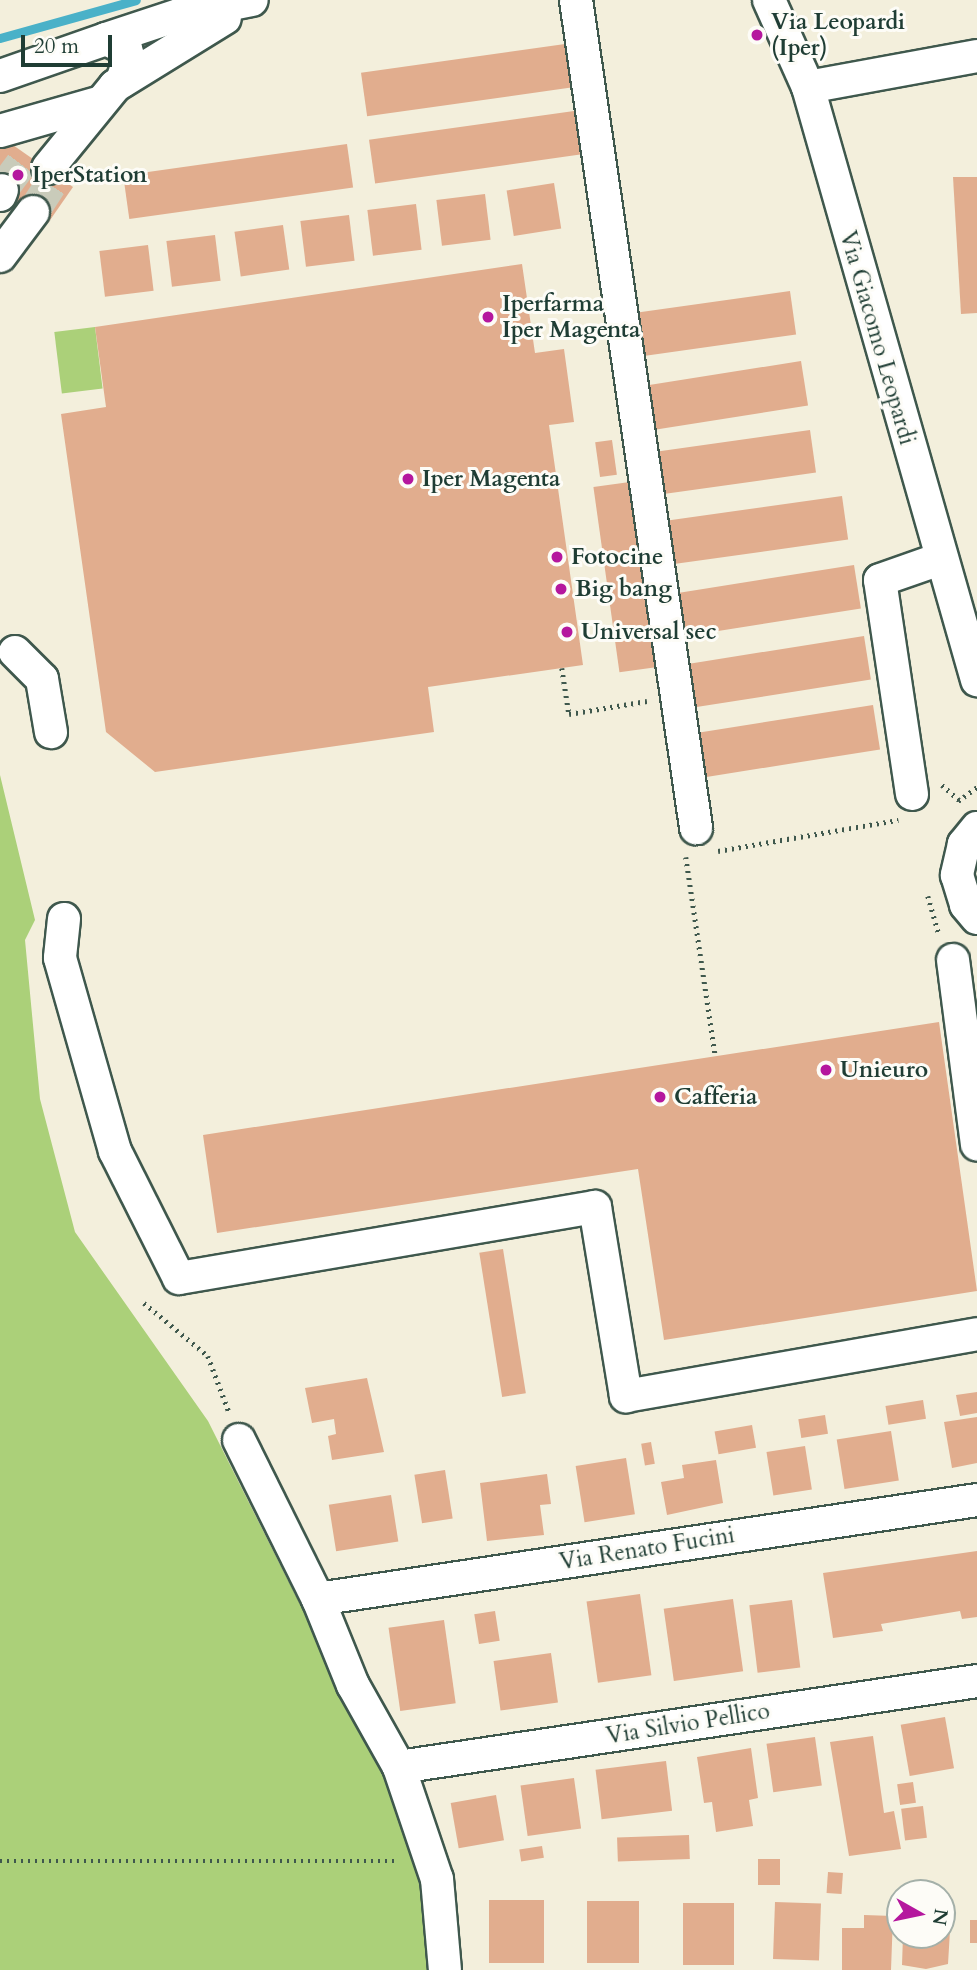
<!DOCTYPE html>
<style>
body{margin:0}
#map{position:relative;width:977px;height:1970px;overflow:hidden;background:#f3efdc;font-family:Cardo,serif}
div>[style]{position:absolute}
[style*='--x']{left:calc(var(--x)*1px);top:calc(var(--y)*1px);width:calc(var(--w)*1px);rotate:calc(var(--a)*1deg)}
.green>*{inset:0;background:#abd079;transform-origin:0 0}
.stream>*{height:9px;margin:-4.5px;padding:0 4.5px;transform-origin:4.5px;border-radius:4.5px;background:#4ab1c8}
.building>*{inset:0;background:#e1ad8e;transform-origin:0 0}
.minor-tunnel>*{height:32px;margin-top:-16px;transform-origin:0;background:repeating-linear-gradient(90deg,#c9cbba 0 32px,transparent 0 48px)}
.path>*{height:4.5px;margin-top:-2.25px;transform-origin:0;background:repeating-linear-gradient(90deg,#3f584d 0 2px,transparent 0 7px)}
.roads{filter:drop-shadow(2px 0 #3f584d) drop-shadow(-2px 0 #3f584d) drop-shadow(0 2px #3f584d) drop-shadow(0 -2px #3f584d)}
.minor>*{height:32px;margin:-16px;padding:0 16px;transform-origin:16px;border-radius:16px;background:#fff}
.dots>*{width:19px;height:19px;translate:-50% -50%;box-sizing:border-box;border:4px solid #fdfcf7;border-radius:50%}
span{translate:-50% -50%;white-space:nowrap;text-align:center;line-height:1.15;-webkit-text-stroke:6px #fdfcf7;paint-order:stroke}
.poi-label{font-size:23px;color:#1f3d34;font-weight:700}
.left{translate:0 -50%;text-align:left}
.street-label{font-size:23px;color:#1f3d34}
.north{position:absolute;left:886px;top:1879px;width:70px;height:70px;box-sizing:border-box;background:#fdfcf7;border:2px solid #a4b0a9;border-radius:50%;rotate:99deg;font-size:19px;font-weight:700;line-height:28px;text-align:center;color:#1f3d34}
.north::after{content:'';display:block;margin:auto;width:24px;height:32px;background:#b5179e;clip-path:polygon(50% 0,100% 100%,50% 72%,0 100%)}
.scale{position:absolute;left:21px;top:35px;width:91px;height:32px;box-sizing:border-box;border:4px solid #1f3d34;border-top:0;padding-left:9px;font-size:21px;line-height:24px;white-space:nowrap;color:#1f3d34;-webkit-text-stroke:5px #fdfcf7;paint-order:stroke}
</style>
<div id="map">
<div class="green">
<i style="left:95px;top:327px;width:62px;height:41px;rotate:83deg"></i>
<i style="clip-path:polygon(0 775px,35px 920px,25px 940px,40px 1099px,75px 1232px,208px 1421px,346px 1696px,380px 1752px,429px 1901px,433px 1970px,0 1970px)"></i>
</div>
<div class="stream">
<i style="--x:0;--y:38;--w:141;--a:-15.6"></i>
</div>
<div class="building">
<i style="left:565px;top:44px;width:44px;height:206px;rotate:82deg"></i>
<i style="left:574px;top:111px;width:44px;height:207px;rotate:82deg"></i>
<i style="clip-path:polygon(0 136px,73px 187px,48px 223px,0 191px)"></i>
<i style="left:347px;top:144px;width:44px;height:226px;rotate:82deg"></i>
<i style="clip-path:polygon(953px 177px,977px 177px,977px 313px,961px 314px)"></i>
<i style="left:554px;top:183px;width:46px;height:48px;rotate:81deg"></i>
<i style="left:485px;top:194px;width:46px;height:49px;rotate:83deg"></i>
<i style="left:416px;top:204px;width:46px;height:49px;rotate:83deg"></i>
<i style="left:349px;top:215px;width:46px;height:49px;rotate:83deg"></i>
<i style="left:283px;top:225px;width:45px;height:49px;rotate:82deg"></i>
<i style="left:215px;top:235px;width:46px;height:49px;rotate:83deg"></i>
<i style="left:148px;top:245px;width:46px;height:49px;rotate:83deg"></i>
<i style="clip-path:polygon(522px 264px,535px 353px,564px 349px,574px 422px,549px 425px,583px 665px,428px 687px,434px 732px,155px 772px,106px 732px,61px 414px,106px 407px,95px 327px)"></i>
<i style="left:790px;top:291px;width:44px;height:161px;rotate:82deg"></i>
<i style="left:801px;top:361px;width:45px;height:160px;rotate:81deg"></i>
<i style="left:810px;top:430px;width:43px;height:161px;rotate:82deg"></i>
<i style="left:612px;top:440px;width:35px;height:17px;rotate:82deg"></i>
<i style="left:637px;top:481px;width:187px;height:44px;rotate:82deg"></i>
<i style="left:842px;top:496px;width:44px;height:183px;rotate:82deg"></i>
<i style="left:854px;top:565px;width:44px;height:183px;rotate:81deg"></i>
<i style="left:864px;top:636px;width:44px;height:183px;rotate:81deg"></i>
<i style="left:873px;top:705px;width:45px;height:182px;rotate:81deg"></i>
<i style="clip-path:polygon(939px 1022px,977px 1291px,664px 1340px,638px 1169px,217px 1233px,203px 1135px)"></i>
<i style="left:503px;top:1249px;width:146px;height:24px;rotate:81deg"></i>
<i style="clip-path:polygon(367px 1378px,384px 1452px,332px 1460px,328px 1436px,336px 1434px,334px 1419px,312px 1423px,305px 1388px)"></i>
<i style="clip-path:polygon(977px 1392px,977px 1413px,960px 1416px,956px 1395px)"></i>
<i style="left:923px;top:1400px;width:19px;height:38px;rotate:81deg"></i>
<i style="left:825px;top:1415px;width:19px;height:27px;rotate:81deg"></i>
<i style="clip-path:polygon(977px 1417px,977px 1463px,952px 1468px,944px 1422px)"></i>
<i style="left:752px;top:1425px;width:23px;height:38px;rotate:80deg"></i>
<i style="left:891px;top:1431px;width:50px;height:55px;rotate:81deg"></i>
<i style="left:651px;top:1442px;width:22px;height:10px;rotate:80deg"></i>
<i style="left:805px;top:1446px;width:44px;height:39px;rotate:81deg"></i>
<i style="left:626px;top:1458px;width:57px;height:51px;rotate:81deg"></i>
<i style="clip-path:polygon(716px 1460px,723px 1503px,667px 1515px,661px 1482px,684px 1478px,682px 1465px)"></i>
<i style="left:445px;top:1470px;width:49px;height:31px;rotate:81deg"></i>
<i style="clip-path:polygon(547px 1474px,551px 1504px,540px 1505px,544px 1535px,487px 1541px,480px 1483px)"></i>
<i style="left:391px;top:1495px;width:47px;height:63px;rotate:81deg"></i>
<i style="clip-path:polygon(977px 1551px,977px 1617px,962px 1619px,960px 1611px,881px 1624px,883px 1631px,833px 1638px,823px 1573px)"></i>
<i style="left:640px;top:1594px;width:82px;height:54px;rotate:82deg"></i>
<i style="left:733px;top:1599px;width:73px;height:70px;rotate:82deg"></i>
<i style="left:792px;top:1600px;width:68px;height:43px;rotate:83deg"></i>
<i style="left:495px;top:1611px;width:30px;height:21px;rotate:81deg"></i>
<i style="left:444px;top:1620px;width:84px;height:56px;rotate:82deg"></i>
<i style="left:551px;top:1653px;width:50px;height:58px;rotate:82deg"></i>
<i style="left:945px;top:1717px;width:52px;height:45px;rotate:80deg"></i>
<i style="clip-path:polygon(873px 1736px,884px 1813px,894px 1811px,901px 1849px,849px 1856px,830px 1742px)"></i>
<i style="left:815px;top:1737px;width:49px;height:49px;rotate:82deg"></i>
<i style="clip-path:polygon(751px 1748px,758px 1798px,749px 1800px,753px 1826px,716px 1832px,712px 1802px,704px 1803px,697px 1757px)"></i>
<i style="left:666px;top:1761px;width:50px;height:71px;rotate:83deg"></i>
<i style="left:574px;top:1778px;width:51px;height:54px;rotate:82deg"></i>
<i style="left:913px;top:1782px;width:21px;height:16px;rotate:82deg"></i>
<i style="left:496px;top:1795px;width:46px;height:46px;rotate:80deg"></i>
<i style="left:923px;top:1806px;width:32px;height:22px;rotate:83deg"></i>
<i style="left:689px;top:1835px;width:24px;height:72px;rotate:88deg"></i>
<i style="left:542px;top:1846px;width:12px;height:23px;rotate:81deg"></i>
<i style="left:758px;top:1859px;width:22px;height:26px"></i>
<i style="left:828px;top:1872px;width:15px;height:21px;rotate:4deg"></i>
<i style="left:489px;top:1900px;width:55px;height:63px"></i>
<i style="left:639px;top:1901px;width:62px;height:52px;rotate:90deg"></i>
<i style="left:775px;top:1902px;width:46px;height:57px;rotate:2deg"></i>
<i style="left:683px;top:1903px;width:51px;height:62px"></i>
<i style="clip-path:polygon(942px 1914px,951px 1914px,948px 1964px,926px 1969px,902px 1965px,903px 1935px,942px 1935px)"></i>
<i style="clip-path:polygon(864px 1915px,893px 1916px,891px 1970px,842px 1970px,842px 1928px,864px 1928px)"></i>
<i style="left:970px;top:1920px;width:7px;height:23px"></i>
</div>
<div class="minor-tunnel">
<i style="--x:2;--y:190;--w:44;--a:-53.4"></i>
<i style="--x:33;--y:212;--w:44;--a:-57"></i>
</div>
<div class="path">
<i style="--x:562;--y:668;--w:47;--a:81.3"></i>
<i style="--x:569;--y:714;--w:79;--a:-9.5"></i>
<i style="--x:942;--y:785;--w:23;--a:41"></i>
<i style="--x:958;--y:801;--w:24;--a:-36"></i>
<i style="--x:718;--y:851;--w:183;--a:-9.8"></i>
<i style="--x:686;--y:857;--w:199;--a:81.6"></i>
<i style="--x:928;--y:896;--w:40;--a:74"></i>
<i style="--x:144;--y:1303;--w:83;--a:39.6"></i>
<i style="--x:208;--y:1356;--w:60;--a:69.4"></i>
<i style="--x:0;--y:1861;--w:398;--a:0"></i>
</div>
<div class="roads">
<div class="minor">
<i style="--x:576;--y:0;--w:837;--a:81.75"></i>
<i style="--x:769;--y:0;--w:95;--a:65.9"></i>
<i style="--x:808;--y:87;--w:617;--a:74.09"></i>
<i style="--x:0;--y:76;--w:112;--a:-19.2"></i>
<i style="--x:122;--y:81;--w:23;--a:-72"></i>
<i style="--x:129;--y:59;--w:10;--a:-107"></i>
<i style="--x:126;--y:49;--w:22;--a:-153"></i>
<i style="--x:106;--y:39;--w:79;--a:-18.4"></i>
<i style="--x:181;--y:14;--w:72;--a:-11.2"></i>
<i style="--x:808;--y:87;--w:172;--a:-10.4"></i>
<i style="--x:0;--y:131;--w:105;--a:-16"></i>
<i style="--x:48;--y:168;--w:106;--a:-50.7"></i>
<i style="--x:115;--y:86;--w:129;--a:-31.7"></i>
<i style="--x:0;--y:195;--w:5;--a:-68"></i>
<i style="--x:0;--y:256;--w:55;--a:-53.1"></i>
<i style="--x:15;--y:652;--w:38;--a:45"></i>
<i style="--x:42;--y:679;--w:54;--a:80.4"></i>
<i style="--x:912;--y:794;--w:216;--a:-98.5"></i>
<i style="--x:880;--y:580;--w:64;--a:-19.3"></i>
<i style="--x:977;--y:828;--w:21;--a:129"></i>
<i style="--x:964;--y:844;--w:32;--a:103"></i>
<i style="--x:957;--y:875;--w:31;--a:73"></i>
<i style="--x:966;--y:905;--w:17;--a:50"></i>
<i style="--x:64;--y:919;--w:39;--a:96"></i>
<i style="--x:60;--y:958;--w:201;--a:74.1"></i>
<i style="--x:115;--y:1151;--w:142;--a:63.3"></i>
<i style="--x:179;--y:1278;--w:422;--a:-9.7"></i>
<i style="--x:595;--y:1207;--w:192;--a:80.7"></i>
<i style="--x:626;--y:1396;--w:356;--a:-10"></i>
<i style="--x:953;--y:960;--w:186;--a:82.6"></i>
<i style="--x:239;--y:1440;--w:178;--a:63.6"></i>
<i style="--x:318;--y:1599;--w:93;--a:67.9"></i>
<i style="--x:353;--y:1685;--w:94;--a:60.7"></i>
<i style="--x:399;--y:1767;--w:118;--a:71.3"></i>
<i style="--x:437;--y:1879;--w:91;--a:85"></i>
<i style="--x:318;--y:1599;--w:666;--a:-8.54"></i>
<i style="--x:399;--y:1767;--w:584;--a:-8.46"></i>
</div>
</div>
<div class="dots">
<i style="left:757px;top:35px;background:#b5179e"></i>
<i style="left:18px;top:175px;background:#b5179e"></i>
<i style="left:488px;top:317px;background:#b5179e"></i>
<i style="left:408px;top:479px;background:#b5179e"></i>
<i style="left:557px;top:557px;background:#b5179e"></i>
<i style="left:561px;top:589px;background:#b5179e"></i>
<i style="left:567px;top:632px;background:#b5179e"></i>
<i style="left:826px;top:1070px;background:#b5179e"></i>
<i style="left:660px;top:1097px;background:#b5179e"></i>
</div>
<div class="poi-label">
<span class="left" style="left:771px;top:35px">Via Leopardi<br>(Iper)</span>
<span class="left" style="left:32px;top:175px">IperStation</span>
<span class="left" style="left:502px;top:317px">Iperfarma<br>Iper Magenta</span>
<span class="left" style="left:422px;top:479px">Iper Magenta</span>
<span class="left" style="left:571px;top:557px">Fotocine</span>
<span class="left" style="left:575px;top:589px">Big bang</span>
<span class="left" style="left:581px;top:632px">Universal sec</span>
<span class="left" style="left:840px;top:1070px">Unieuro</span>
<span class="left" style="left:674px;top:1097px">Cafferia</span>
</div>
<div class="street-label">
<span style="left:877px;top:338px;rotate:74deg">Via Giacomo Leopardi</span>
<span style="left:647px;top:1549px;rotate:-9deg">Via Renato Fucini</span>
<span style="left:688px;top:1724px;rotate:-9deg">Via Silvio Pellico</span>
</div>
<div class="north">N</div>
<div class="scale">20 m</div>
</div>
